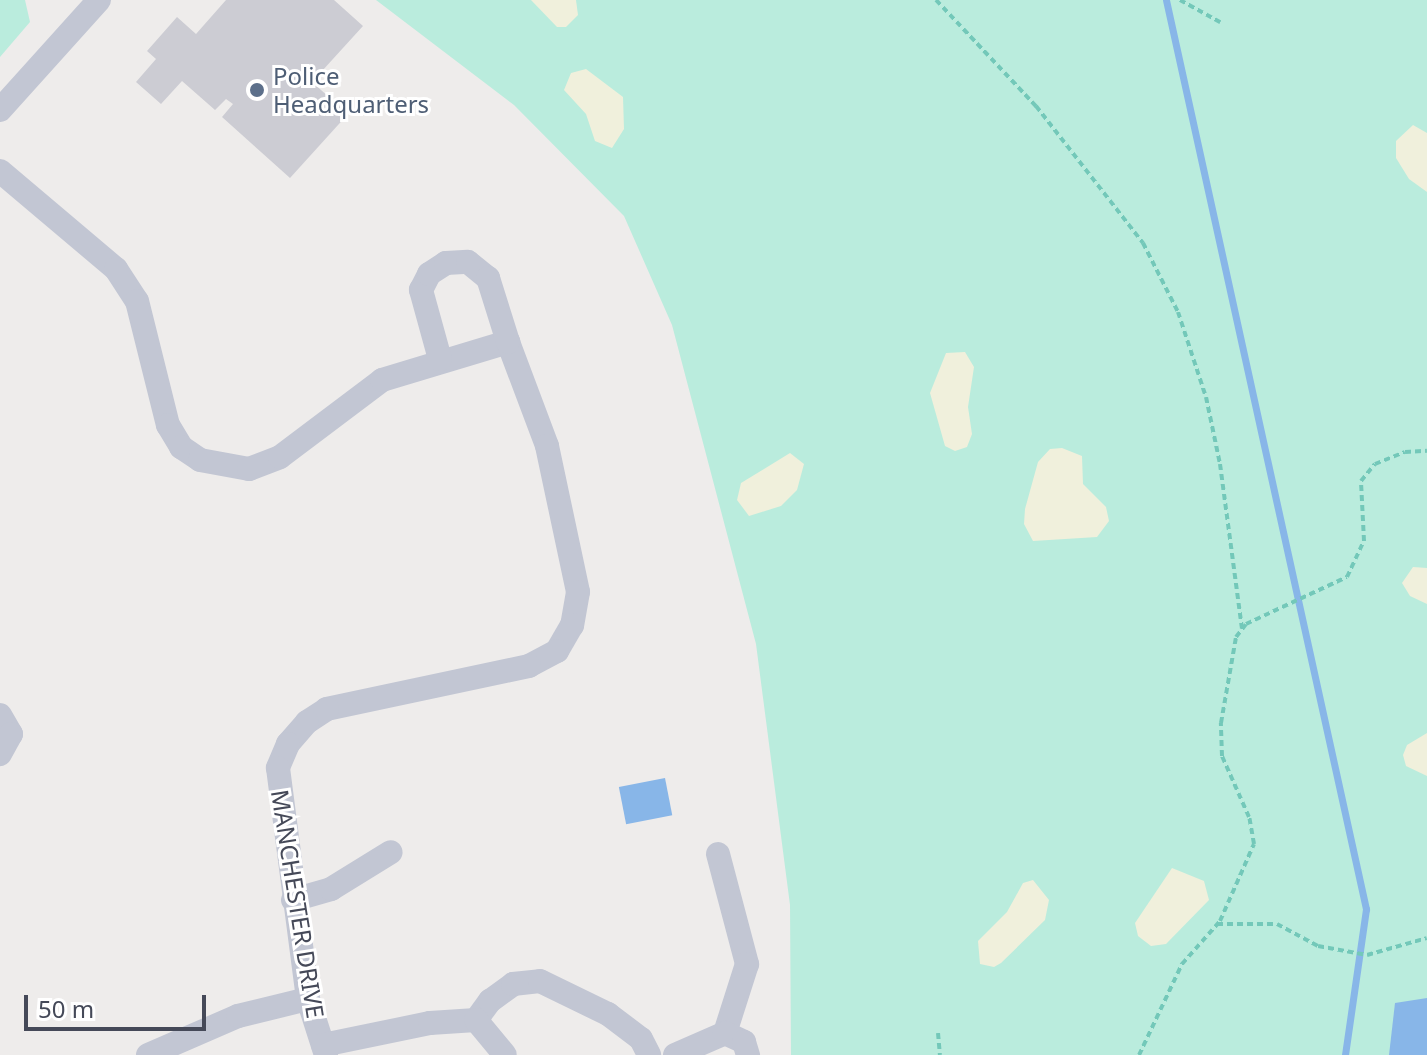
<!DOCTYPE html>
<style>
body{margin:0}
#map{position:relative;width:1427px;height:1055px;overflow:hidden;background:#eeeceb;font-family:"Noto Sans",sans-serif}
div>[style]{position:absolute}
[style*='--x']{left:calc(var(--x)*1px);top:calc(var(--y)*1px);width:calc(var(--w)*1px);rotate:calc(var(--a)*1deg)}
.green>*{inset:0;background:#baecdd}
.sand>*{inset:0;background:#f0f0dc}
.water>*{inset:0;background:#88b6e8;transform-origin:0 0}
.stream>*{height:7px;margin:-3.5px;padding:0 3.5px;transform-origin:3.5px;border-radius:3.5px;background:#88b6e8}
.building>*{inset:0;background:#ccccd3}
.path>*{height:4px;margin-top:-2px;transform-origin:0;background:repeating-linear-gradient(90deg,#73c8b9 0 6px,transparent 0 10px)}
.minor>*{height:24px;margin:-12px;padding:0 12px;transform-origin:12px;border-radius:12px;background:#c2c6d3}
.dots>*{width:22px;height:22px;translate:-50% -50%;box-sizing:border-box;border:4px solid #fff;border-radius:50%}
span{translate:-50% -50%;white-space:nowrap;text-align:center;line-height:1.15;-webkit-text-stroke:6px #fff;paint-order:stroke}
.service-label{font-size:24px;color:#4e5e75}
.left{translate:0 -50%;text-align:left}
.street-label{font-size:24px;color:#454958}
.scale{position:absolute;left:24px;top:995px;width:182px;height:36px;box-sizing:border-box;border:4px solid #454958;border-top:0;padding-left:10px;font-size:24px;line-height:28px;white-space:nowrap;color:#454958;-webkit-text-stroke:6px #fff;paint-order:stroke}
</style>
<div id="map">
<div class="green">
<i style="clip-path:polygon(0 0,25px 0,30px 22px,0 57px)"></i>
<i style="clip-path:polygon(376px 0,1427px 0,1427px 1055px,791px 1055px,790px 905px,756px 644px,672px 325px,624px 216px,514px 105px)"></i>
</div>
<div class="sand">
<i style="clip-path:polygon(531px 0,576px 0,578px 15px,566px 27px,557px 27px)"></i>
<i style="clip-path:polygon(586px 69px,623px 97px,624px 129px,612px 148px,595px 141px,586px 114px,564px 90px,571px 73px)"></i>
<i style="clip-path:polygon(1413px 125px,1427px 133px,1427px 192px,1409px 179px,1396px 158px,1396px 141px)"></i>
<i style="clip-path:polygon(965px 352px,974px 367px,968px 407px,972px 434px,967px 447px,955px 451px,945px 446px,930px 393px,946px 353px)"></i>
<i style="clip-path:polygon(1062px 448px,1082px 456px,1083px 484px,1106px 507px,1109px 521px,1097px 537px,1033px 541px,1024px 524px,1025px 509px,1038px 462px,1050px 449px)"></i>
<i style="clip-path:polygon(790px 453px,804px 464px,797px 490px,781px 506px,749px 516px,737px 500px,741px 483px)"></i>
<i style="clip-path:polygon(1413px 567px,1427px 568px,1427px 604px,1410px 596px,1402px 583px)"></i>
<i style="clip-path:polygon(1427px 733px,1427px 776px,1406px 766px,1403px 755px,1407px 745px)"></i>
<i style="clip-path:polygon(1172px 868px,1204px 881px,1209px 900px,1166px 944px,1151px 946px,1138px 936px,1135px 923px)"></i>
<i style="clip-path:polygon(1033px 880px,1049px 900px,1045px 920px,1001px 963px,994px 967px,980px 964px,978px 941px,1007px 912px,1023px 883px)"></i>
</div>
<div class="water">
<i style="left:665px;top:778px;width:38px;height:47px;rotate:79deg"></i>
<i style="clip-path:polygon(1427px 998px,1427px 1055px,1389px 1055px,1395px 1003px)"></i>
</div>
<div class="stream">
<i style="--x:1166;--y:0;--w:931;--a:77.59"></i>
<i style="--x:1366;--y:909;--w:148;--a:98.2"></i>
</div>
<div class="building">
<i style="clip-path:polygon(226px 0,334px 0,363px 26px,312px 82px,348px 114px,290px 178px,222px 117px,233px 104px,226px 99px,215px 110px,182px 81px,161px 104px,136px 82px,156px 59px,147px 51px,177px 17px,196px 34px)"></i>
</div>
<div class="path">
<i style="--x:936;--y:0;--w:146;--a:46.7"></i>
<i style="--x:1036;--y:106;--w:174;--a:52"></i>
<i style="--x:1143;--y:243;--w:77;--a:63.1"></i>
<i style="--x:1178;--y:312;--w:89;--a:71.8"></i>
<i style="--x:1206;--y:397;--w:68;--a:78.2"></i>
<i style="--x:1220;--y:464;--w:166;--a:82.4"></i>
<i style="--x:1180;--y:0;--w:46;--a:28.8"></i>
<i style="--x:1217;--y:924;--w:60;--a:0"></i>
<i style="--x:1277;--y:924;--w:47;--a:28.2"></i>
<i style="--x:1318;--y:946;--w:50;--a:10.4"></i>
<i style="--x:1367;--y:955;--w:62;--a:-15.8"></i>
<i style="--x:938;--y:1033;--w:22;--a:85"></i>
<i style="--x:1139;--y:1055;--w:101;--a:-64.7"></i>
<i style="--x:1182;--y:964;--w:57;--a:-48.5"></i>
<i style="--x:1220;--y:921;--w:84;--a:-66.2"></i>
<i style="--x:1254;--y:844;--w:27;--a:-100"></i>
<i style="--x:1249;--y:817;--w:67;--a:-113.9"></i>
<i style="--x:1222;--y:756;--w:33;--a:-92"></i>
<i style="--x:1221;--y:723;--w:87;--a:-80.1"></i>
<i style="--x:1236;--y:637;--w:16;--a:-52"></i>
<i style="--x:1246;--y:624;--w:111;--a:-25"></i>
<i style="--x:1347;--y:577;--w:40;--a:-65"></i>
<i style="--x:1364;--y:541;--w:60;--a:-92.9"></i>
<i style="--x:1361;--y:481;--w:22;--a:-51"></i>
<i style="--x:1375;--y:464;--w:32;--a:-22"></i>
<i style="--x:1405;--y:452;--w:22;--a:-3"></i>
</div>
<div class="minor">
<i style="--x:0;--y:110;--w:148;--a:-48"></i>
<i style="--x:0;--y:171;--w:152;--a:40.2"></i>
<i style="--x:116;--y:269;--w:38;--a:57"></i>
<i style="--x:137;--y:301;--w:128;--a:76"></i>
<i style="--x:168;--y:425;--w:26;--a:59"></i>
<i style="--x:181;--y:447;--w:23;--a:34"></i>
<i style="--x:200;--y:460;--w:50;--a:10.4"></i>
<i style="--x:249;--y:469;--w:33;--a:-21"></i>
<i style="--x:280;--y:457;--w:128;--a:-37"></i>
<i style="--x:382;--y:380;--w:132;--a:-16.8"></i>
<i style="--x:508;--y:342;--w:111;--a:69.4"></i>
<i style="--x:547;--y:446;--w:149;--a:78"></i>
<i style="--x:578;--y:592;--w:34;--a:100"></i>
<i style="--x:572;--y:625;--w:30;--a:120"></i>
<i style="--x:557;--y:651;--w:32;--a:152"></i>
<i style="--x:529;--y:666;--w:207;--a:168"></i>
<i style="--x:327;--y:709;--w:24;--a:147"></i>
<i style="--x:307;--y:722;--w:29;--a:131"></i>
<i style="--x:288;--y:744;--w:26;--a:113"></i>
<i style="--x:278;--y:768;--w:233;--a:82.6"></i>
<i style="--x:308;--y:999;--w:59;--a:72.2"></i>
<i style="--x:440;--y:359;--w:72;--a:-105.4"></i>
<i style="--x:421;--y:290;--w:18;--a:-63"></i>
<i style="--x:429;--y:274;--w:20;--a:-33"></i>
<i style="--x:446;--y:263;--w:22;--a:-3"></i>
<i style="--x:468;--y:262;--w:26;--a:39"></i>
<i style="--x:488;--y:278;--w:67;--a:72.6"></i>
<i style="--x:0;--y:715;--w:22;--a:60"></i>
<i style="--x:11;--y:734;--w:23;--a:119"></i>
<i style="--x:718;--y:854;--w:114;--a:75.2"></i>
<i style="--x:747;--y:964;--w:72;--a:107.7"></i>
<i style="--x:293;--y:900;--w:40;--a:-16"></i>
<i style="--x:331;--y:889;--w:70;--a:-31.7"></i>
<i style="--x:476;--y:1020;--w:24;--a:-54"></i>
<i style="--x:490;--y:1001;--w:29;--a:-36"></i>
<i style="--x:513;--y:984;--w:27;--a:-6"></i>
<i style="--x:540;--y:981;--w:76;--a:25.9"></i>
<i style="--x:608;--y:1014;--w:41;--a:37.1"></i>
<i style="--x:641;--y:1039;--w:18;--a:63"></i>
<i style="--x:323;--y:1045;--w:109;--a:-11.6"></i>
<i style="--x:430;--y:1023;--w:46;--a:-3.7"></i>
<i style="--x:476;--y:1020;--w:45;--a:50.4"></i>
<i style="--x:148;--y:1055;--w:98;--a:-23.4"></i>
<i style="--x:238;--y:1016;--w:72;--a:-13.7"></i>
<i style="--x:675;--y:1055;--w:55;--a:-23.7"></i>
<i style="--x:725;--y:1033;--w:21;--a:25"></i>
<i style="--x:744;--y:1042;--w:14;--a:73"></i>
</div>
<div class="dots">
<i style="left:257px;top:90px;background:#5c6f8a"></i>
</div>
<div class="service-label">
<span class="left" style="left:273px;top:90px">Police<br>Headquarters</span>
</div>
<div class="street-label">
<span style="left:298px;top:904px;rotate:81deg">MANCHESTER DRIVE</span>
</div>
<div class="scale">50 m</div>
</div>
